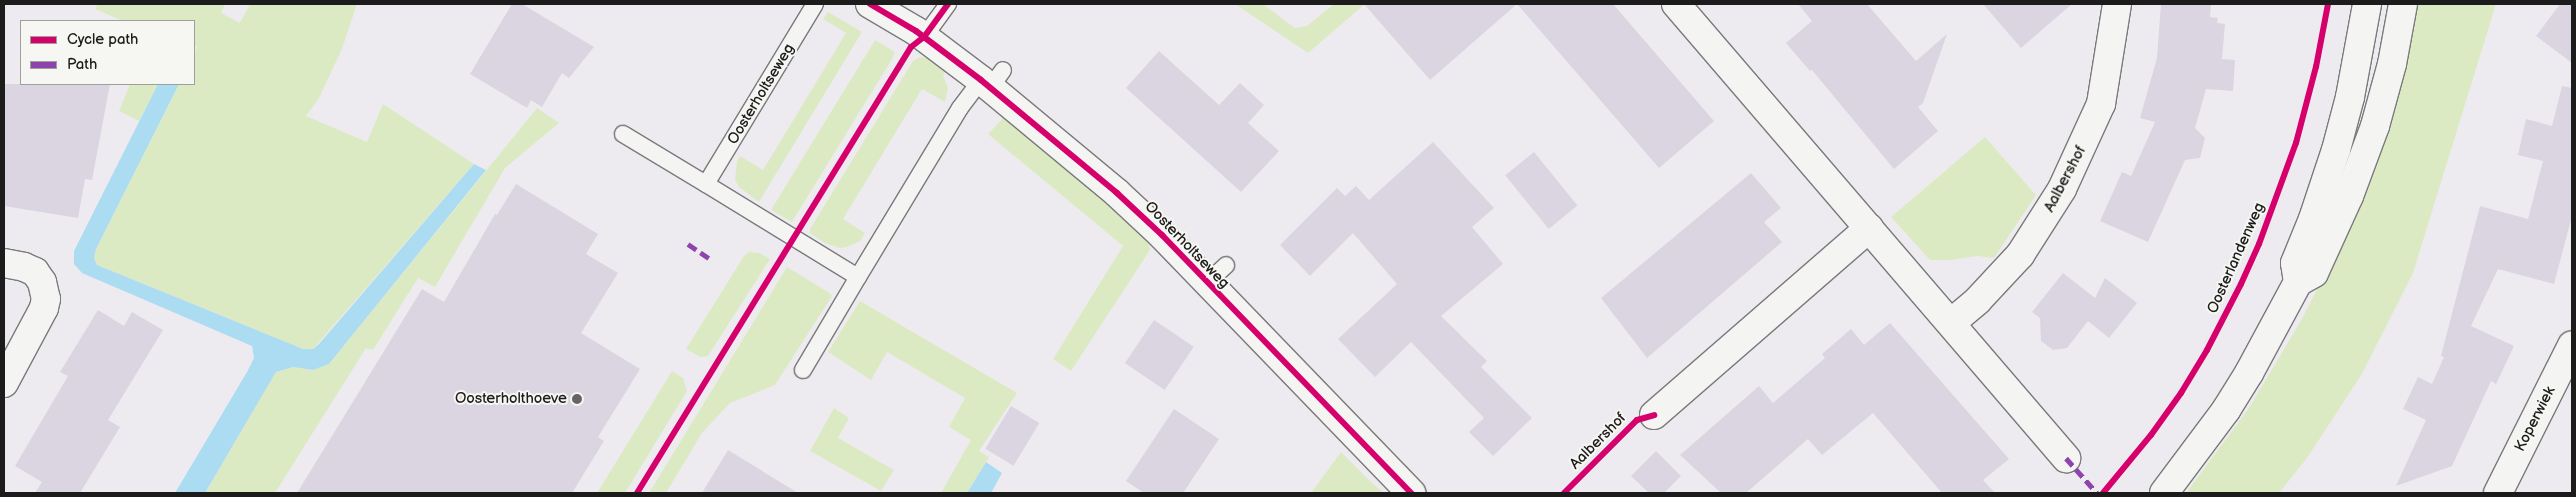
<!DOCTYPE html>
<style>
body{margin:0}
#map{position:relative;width:2576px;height:497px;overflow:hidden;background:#eeebf0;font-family:"Balsamiq Sans",sans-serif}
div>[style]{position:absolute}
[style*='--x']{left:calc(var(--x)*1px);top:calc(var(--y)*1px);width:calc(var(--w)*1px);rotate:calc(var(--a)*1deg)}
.green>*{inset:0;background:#dceac4}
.water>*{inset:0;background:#acdcf1}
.building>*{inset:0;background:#dad5e1;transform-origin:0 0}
.roads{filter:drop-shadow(1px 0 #7a797b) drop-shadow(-1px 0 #7a797b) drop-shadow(0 1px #7a797b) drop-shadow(0 -1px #7a797b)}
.service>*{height:16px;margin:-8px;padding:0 8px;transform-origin:8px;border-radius:8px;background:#f4f4f3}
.minor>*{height:28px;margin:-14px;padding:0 14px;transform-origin:14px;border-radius:14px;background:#f4f4f3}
.tertiary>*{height:28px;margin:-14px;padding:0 14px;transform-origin:14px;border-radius:14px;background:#f4f4f3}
.quiet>*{height:5px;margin-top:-2.5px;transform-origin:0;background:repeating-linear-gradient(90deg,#8e44ad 0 10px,transparent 0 15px)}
.cycleway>*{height:6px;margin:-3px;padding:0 3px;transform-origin:3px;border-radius:3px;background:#d6006c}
.dots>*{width:14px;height:14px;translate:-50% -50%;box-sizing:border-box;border:2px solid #f6f6f2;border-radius:50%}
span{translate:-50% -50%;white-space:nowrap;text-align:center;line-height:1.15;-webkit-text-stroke:4px #f6f6f2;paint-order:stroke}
.street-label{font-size:15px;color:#1c1c1c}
.poi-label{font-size:15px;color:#1c1c1c}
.right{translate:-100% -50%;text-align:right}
.frame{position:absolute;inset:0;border:5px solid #1c1c1c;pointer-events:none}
.legend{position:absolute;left:20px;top:20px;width:175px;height:65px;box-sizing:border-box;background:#f6f6f2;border:1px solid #9f9f9c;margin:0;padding:6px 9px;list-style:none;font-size:15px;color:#1c1c1c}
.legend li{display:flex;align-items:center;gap:10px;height:25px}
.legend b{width:25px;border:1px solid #9f9f9c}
</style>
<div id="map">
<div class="green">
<i style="clip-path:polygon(98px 4px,225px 4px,221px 13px,240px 23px,250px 4px,357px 4px,342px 49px,319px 98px,306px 116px,367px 142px,383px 104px,474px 164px,313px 349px,303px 349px,97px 265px,94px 258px,96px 249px,179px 84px,194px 84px,194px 54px,197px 47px,194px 44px,194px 21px,123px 21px,95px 9px)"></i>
<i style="clip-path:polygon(1235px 4px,1263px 4px,1295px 28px,1307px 26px,1334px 4px,1365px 4px,1308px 53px)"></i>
<i style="clip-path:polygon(2414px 4px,2496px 4px,2413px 273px,2362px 374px,2307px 458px,2279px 493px,2186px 493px,2249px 408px,2303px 317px,2345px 234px,2412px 34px)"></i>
<i style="clip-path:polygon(828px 12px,862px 32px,759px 202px,739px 187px,735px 180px,737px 161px,740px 156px,763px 170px,846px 33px,823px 19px)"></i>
<i style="clip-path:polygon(875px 40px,895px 52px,892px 59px,792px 222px,771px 210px)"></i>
<i style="clip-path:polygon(920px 57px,927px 58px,945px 72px,943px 75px,948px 88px,945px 102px,922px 89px,843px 219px,865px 233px,860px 241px,847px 247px,840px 248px,825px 243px,810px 233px,810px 229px,913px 61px)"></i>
<i style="clip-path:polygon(130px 84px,158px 84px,139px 121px,119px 111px)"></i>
<i style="clip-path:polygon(537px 108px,559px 123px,505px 168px,435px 287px,418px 278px,373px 350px,366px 348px,275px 493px,205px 493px,276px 372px,293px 367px,313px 370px,329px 364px)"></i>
<i style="clip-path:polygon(1004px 117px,1069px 169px,1149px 244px,1150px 250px,1071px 371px,1053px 359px,1123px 246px,988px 134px)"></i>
<i style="clip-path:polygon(1985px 137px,2036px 195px,1994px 258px,1977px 256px,1951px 260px,1930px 260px,1891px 217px)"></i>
<i style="clip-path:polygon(749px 252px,760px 253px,770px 259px,708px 356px,700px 357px,686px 349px,744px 256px)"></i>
<i style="clip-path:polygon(787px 267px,828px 292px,832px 296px,775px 385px,730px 403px,702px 433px,666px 493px,649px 493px)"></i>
<i style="clip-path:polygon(860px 301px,1017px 393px,979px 451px,989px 457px,967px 493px,941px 493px,971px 440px,949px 427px,965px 398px,887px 352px,871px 380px,828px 352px)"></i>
<i style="clip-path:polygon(672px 371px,683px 378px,687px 391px,625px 493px,597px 493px)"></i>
<i style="clip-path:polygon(834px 408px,849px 418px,838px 438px,894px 470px,881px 491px,810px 451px)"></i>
<i style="clip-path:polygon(1341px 452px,1372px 483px,1384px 493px,1311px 493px)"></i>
</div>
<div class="water">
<i style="clip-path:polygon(158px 84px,179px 84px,96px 249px,94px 258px,97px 265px,303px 349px,313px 349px,319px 344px,474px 164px,486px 170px,329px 364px,313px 370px,293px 367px,276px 372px,205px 493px,175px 493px,247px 372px,254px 358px,252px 346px,82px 273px,74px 264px,74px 251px)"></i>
<i style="clip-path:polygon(986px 462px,1002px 473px,991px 493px,967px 493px)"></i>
</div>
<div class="building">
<i style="clip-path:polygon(512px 4px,522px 4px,594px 47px,569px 78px,562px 73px,542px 107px,531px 100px,527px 108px,470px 74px)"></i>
<i style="clip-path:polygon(1364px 4px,1613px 4px,1714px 121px,1659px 168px,1517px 4px,1430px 80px)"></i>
<i style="clip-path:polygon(1798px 4px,1867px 4px,1916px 61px,1947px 34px,1923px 103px,1918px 107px,1938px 131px,1894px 169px,1812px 70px,1810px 71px,1786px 43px,1812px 21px)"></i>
<i style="clip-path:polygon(1983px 4px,2072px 4px,2021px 48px)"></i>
<i style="clip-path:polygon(2161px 4px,2211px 4px,2210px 17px,2218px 18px,2217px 23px,2225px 24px,2222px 59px,2235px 60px,2233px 91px,2206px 89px,2195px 128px,2205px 138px,2200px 158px,2185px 160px,2148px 242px,2100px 221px,2122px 172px,2131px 176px,2155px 122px,2140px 118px,2157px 58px)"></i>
<i style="clip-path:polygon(2560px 4px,2572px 4px,2572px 63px,2536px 36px)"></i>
<i style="clip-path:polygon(1159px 51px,1219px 105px,1240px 83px,1264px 105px,1248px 123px,1279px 151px,1241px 192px,1126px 88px)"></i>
<i style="clip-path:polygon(4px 84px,110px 84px,92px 180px,85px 179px,78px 218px,4px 206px)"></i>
<i style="clip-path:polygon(2562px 86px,2572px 88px,2572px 216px,2554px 284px,2498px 269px,2471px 326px,2514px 346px,2496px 384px,2491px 381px,2452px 466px,2396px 486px,2426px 420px,2403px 409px,2418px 377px,2432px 384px,2444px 357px,2441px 356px,2480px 206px,2528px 219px,2543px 161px,2518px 155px,2526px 119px,2552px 126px)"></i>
<i style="clip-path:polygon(1433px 142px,1494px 208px,1472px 227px,1503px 264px,1441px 316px,1487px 361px,1481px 367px,1532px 418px,1493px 456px,1469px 432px,1484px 418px,1411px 342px,1375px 377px,1338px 339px,1397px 284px,1353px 233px,1310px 276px,1280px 245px,1337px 188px,1345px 196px,1356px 186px,1369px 200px)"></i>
<i style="left:1534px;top:152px;width:69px;height:37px;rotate:51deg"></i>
<i style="clip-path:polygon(1751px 173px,1781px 208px,1764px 222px,1782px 242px,1647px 358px,1601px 298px)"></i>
<i style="clip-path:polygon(516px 184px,598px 234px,586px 254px,618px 273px,581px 333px,640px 369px,598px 437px,604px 441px,572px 493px,297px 493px,422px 289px,444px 302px,495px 214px,497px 215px)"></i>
<i style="clip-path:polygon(2063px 273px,2095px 298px,2105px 278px,2137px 303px,2109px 338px,2088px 321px,2067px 348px,2053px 350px,2041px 341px,2040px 318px,2032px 312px)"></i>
<i style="clip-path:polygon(98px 310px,124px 326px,132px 312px,163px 330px,108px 420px,120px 427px,80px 493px,35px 493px,42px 482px,15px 466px,68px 376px,60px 372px)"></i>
<i style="left:1154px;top:320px;width:48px;height:52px;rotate:34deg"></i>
<i style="clip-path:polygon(1890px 323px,2009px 459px,1983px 480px,1995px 493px,1942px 493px,1873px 413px,1822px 455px,1808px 439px,1746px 493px,1721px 493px,1680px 455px,1759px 386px,1773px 403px,1825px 358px,1822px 354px,1851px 329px,1864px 345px)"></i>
<i style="left:1011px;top:406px;width:33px;height:50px;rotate:31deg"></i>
<i style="clip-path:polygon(1174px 409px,1219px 439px,1183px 493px,1144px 493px,1126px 481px)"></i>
<i style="clip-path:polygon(728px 450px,798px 493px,702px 493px)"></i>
<i style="clip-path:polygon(1656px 451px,1681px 476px,1664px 493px,1649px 493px,1631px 476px)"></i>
</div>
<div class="roads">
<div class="service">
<i style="--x:815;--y:4;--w:210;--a:121.2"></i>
<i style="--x:706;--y:184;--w:178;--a:31.5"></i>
<i style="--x:858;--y:277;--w:197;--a:-58.9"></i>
<i style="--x:960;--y:108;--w:35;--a:-53"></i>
<i style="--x:924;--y:37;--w:41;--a:-54"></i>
<i style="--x:990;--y:88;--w:22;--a:-54"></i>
<i style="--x:623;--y:134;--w:97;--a:31.1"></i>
<i style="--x:1207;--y:283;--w:26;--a:-43"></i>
<i style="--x:803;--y:370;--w:108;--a:-59.4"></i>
</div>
<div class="minor">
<i style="--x:870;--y:4;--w:53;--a:30.4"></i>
<i style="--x:916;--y:31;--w:81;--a:37"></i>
<i style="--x:981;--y:80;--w:177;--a:39.7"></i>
<i style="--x:1117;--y:193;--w:62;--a:43"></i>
<i style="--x:1162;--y:235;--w:359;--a:46"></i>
<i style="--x:1676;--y:4;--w:599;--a:49.34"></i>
<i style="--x:4;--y:263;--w:20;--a:11"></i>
<i style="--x:24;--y:267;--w:12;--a:24"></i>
<i style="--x:35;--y:272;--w:12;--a:55"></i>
<i style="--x:42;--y:282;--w:17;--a:77"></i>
<i style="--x:46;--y:299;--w:9;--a:103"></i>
<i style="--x:44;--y:308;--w:85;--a:118.1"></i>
<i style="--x:1951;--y:323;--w:35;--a:-40"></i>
<i style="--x:1978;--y:300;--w:62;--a:-47"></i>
<i style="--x:2020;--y:255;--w:78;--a:-57.5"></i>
<i style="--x:2062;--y:189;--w:94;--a:-65.4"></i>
<i style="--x:2101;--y:104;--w:101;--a:-80.9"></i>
<i style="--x:1654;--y:415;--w:285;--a:-41"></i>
<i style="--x:2498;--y:493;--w:165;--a:-63.4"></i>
</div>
<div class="tertiary">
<i style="--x:2298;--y:282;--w:19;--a:-99"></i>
<i style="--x:2295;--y:263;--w:48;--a:-67.8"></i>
<i style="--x:2313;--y:219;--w:73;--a:-71.6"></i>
<i style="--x:2336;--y:150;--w:55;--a:-75.2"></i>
<i style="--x:2350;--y:97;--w:95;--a:-79.6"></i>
<i style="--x:2164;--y:493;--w:104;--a:-53.2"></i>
<i style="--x:2226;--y:410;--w:44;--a:-58.1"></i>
<i style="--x:2249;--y:373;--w:103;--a:-61.7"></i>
<i style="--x:2298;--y:282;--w:18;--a:-29"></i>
<i style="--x:2314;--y:273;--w:85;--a:-65.6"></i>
<i style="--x:2349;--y:196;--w:75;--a:-69.6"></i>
<i style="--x:2375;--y:126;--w:64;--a:-74.7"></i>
<i style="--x:2392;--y:64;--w:61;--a:-79.6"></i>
</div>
</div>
<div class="quiet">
<i style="--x:688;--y:244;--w:25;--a:34"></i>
<i style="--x:2066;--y:458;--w:47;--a:48.5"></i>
</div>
<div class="cycleway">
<i style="--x:870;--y:4;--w:53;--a:30.4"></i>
<i style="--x:916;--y:31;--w:81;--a:37"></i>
<i style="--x:981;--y:80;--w:177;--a:39.7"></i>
<i style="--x:1117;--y:193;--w:62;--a:43"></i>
<i style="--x:1162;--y:235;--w:359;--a:46"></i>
<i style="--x:637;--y:493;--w:523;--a:-58.44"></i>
<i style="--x:911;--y:47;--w:16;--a:-38"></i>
<i style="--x:924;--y:37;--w:41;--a:-54"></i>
<i style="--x:1564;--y:493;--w:103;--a:-45"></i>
<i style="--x:1637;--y:420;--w:18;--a:-16"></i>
<i style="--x:2103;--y:493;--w:75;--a:-50.4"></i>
<i style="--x:2151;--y:435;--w:52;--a:-54.5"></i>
<i style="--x:2181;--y:393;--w:50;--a:-58.8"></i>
<i style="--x:2207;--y:350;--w:74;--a:-62.7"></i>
<i style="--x:2241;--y:284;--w:44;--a:-65.8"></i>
<i style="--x:2259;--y:244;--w:108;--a:-69.9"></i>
<i style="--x:2296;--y:143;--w:79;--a:-75.3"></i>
<i style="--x:2316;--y:67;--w:64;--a:-79.2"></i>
</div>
<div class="dots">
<i style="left:577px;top:399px;background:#666466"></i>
</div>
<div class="street-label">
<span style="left:761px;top:94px;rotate:-59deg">Oosterholtseweg</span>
<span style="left:2065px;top:179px;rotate:-62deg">Aalbershof</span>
<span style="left:1187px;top:245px;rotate:46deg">Oosterholtseweg</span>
<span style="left:2236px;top:258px;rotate:-66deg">Oosterlandenweg</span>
<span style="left:2535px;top:419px;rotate:-63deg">Koperwiek</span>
<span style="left:1598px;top:441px;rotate:-45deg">Aalbershof</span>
</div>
<div class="poi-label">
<span class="right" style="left:567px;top:399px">Oosterholthoeve</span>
</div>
<div class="frame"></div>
<ul class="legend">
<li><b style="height:6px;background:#d6006c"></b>Cycle path</li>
<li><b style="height:6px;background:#8e44ad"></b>Path</li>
</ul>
</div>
